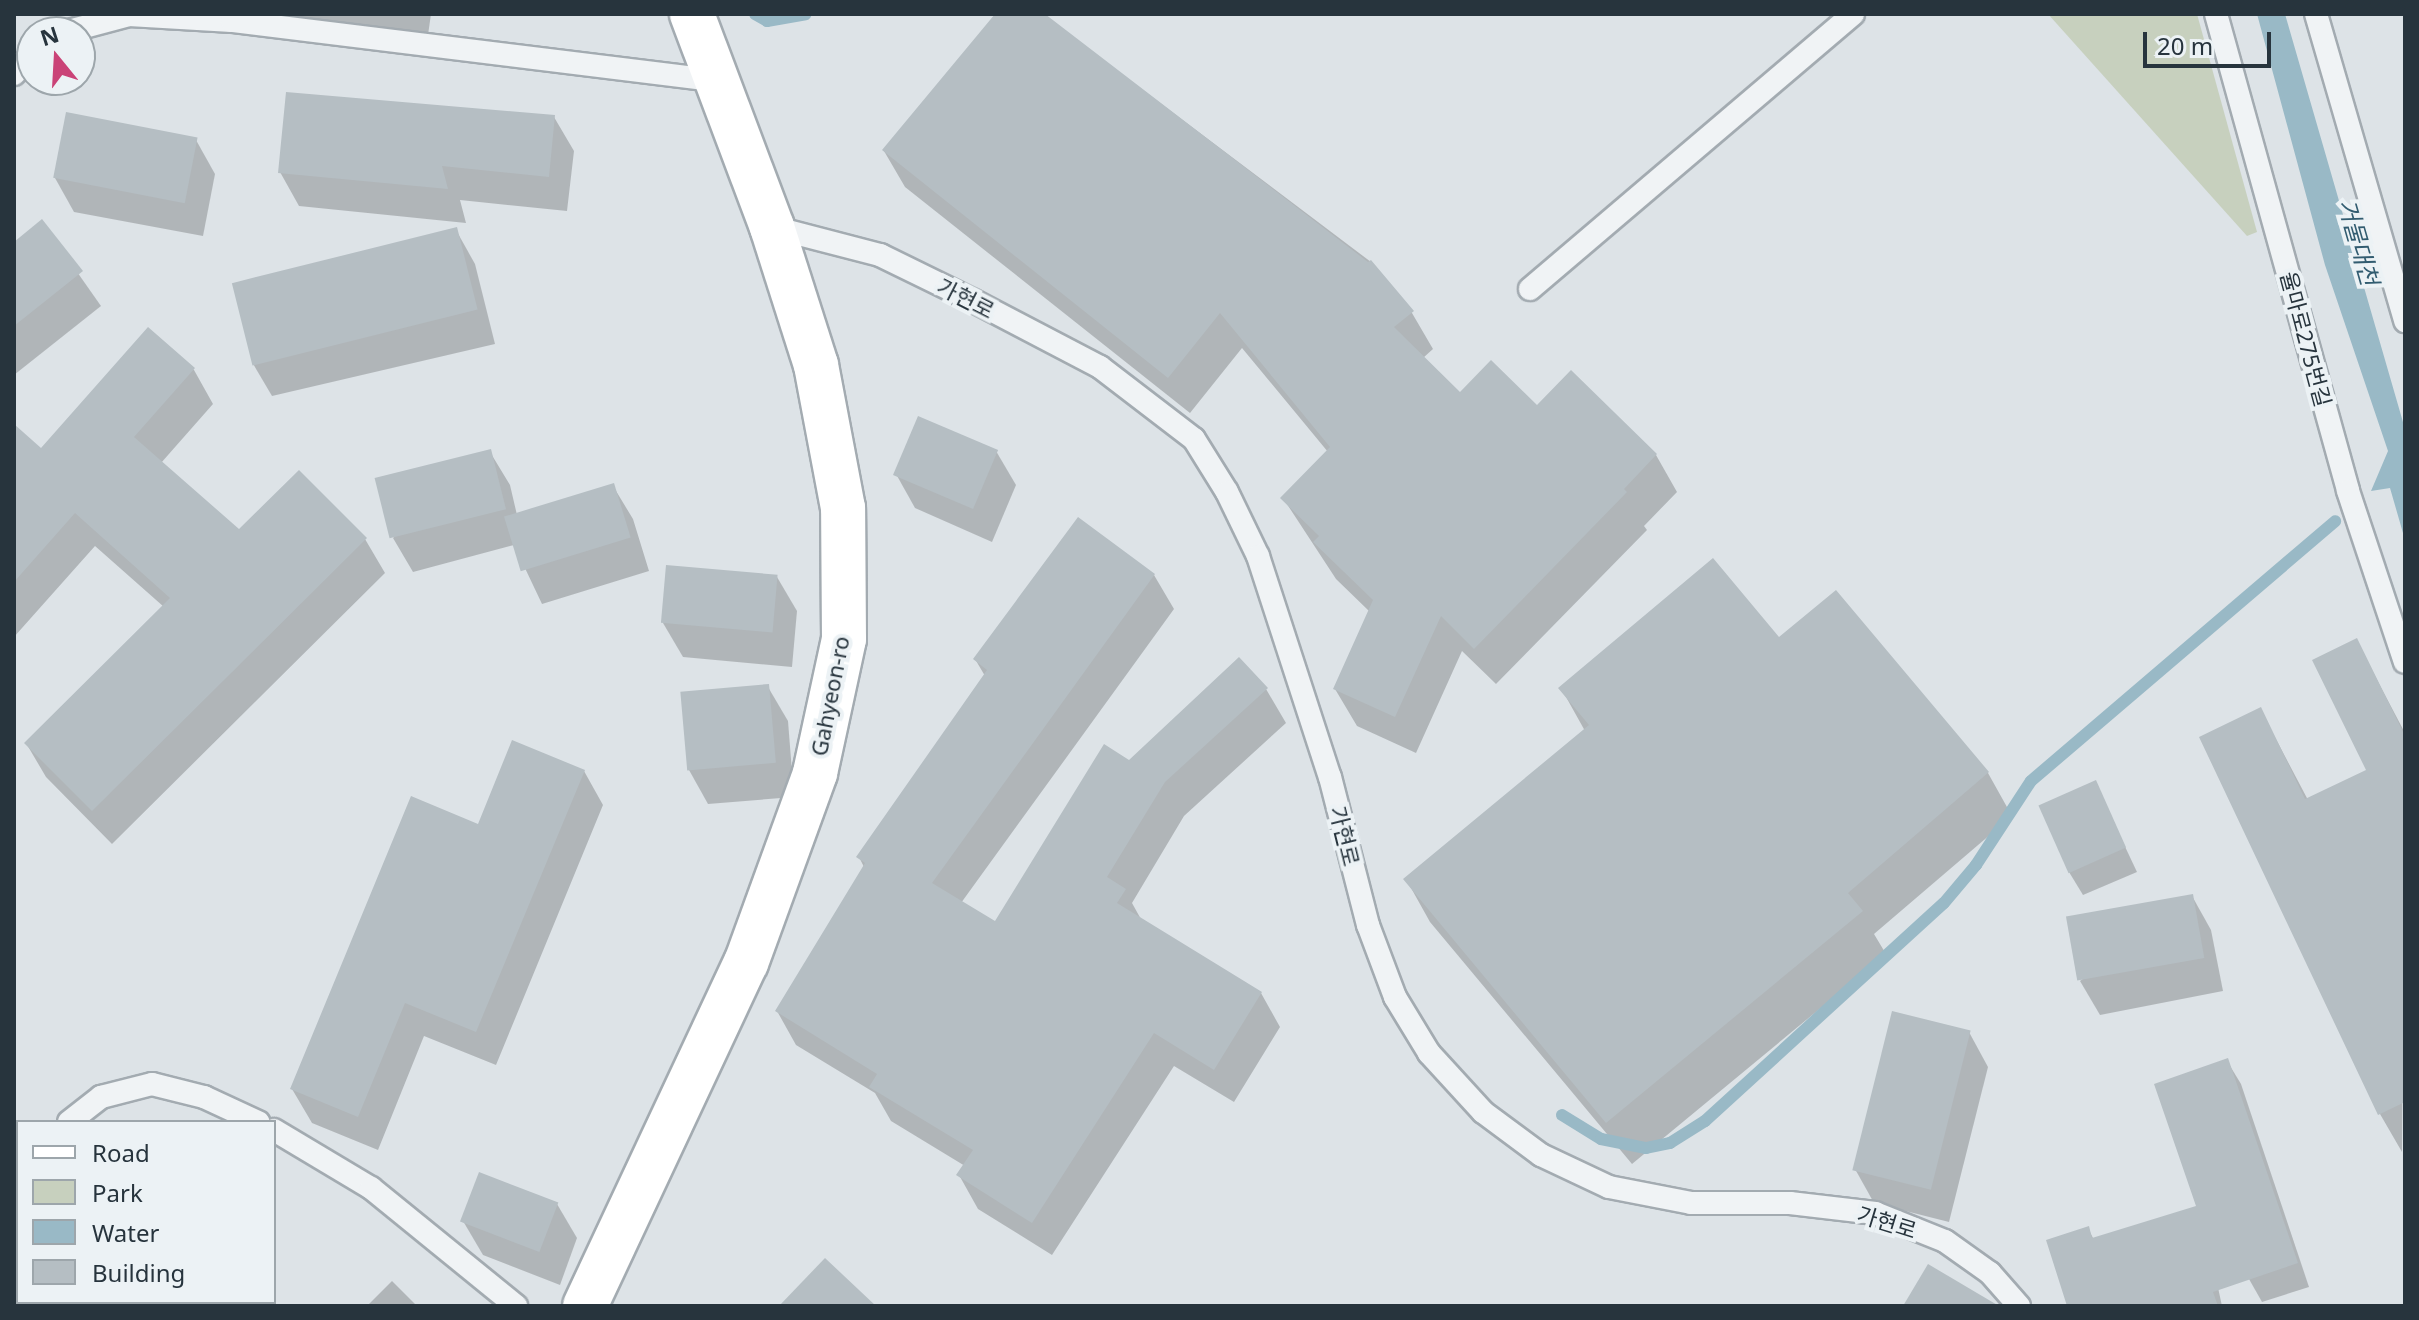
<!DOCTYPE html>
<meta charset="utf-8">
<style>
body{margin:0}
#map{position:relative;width:2419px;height:1320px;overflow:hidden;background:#dde3e7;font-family:"Noto Sans","Noto Sans KR",sans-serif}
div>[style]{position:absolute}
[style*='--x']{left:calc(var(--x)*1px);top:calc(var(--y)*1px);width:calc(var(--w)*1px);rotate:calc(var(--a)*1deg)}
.green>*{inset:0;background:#c7d0be}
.water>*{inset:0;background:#99b9c6}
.shadow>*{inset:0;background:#0003}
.stream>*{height:12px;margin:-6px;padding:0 6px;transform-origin:6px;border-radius:6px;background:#99b9c6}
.building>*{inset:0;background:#b5bec3;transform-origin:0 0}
.roads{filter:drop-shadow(2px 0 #a3abb1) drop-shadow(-2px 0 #a3abb1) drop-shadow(0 2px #a3abb1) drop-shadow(0 -2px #a3abb1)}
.lane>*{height:22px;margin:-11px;padding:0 11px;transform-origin:11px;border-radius:11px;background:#f0f3f5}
.secondary>*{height:44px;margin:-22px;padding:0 22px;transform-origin:22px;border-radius:22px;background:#fff}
span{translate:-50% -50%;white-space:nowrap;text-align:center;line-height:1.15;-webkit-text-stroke:8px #ecf2f5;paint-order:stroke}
.street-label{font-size:22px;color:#27343d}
.water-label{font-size:24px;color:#325c70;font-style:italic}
.frame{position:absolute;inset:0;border:16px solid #27343d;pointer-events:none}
.legend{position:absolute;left:16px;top:1120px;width:260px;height:184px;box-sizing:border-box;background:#ecf2f5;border:2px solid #9da6ab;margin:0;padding:10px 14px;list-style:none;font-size:24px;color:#27343d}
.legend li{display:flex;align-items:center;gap:16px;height:40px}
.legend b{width:40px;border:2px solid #9da6ab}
.north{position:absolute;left:16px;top:16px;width:80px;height:80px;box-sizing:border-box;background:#ecf2f5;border:2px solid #9da6ab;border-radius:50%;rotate:342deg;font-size:22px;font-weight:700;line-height:32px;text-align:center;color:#27343d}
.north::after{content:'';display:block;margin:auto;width:28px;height:36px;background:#ca4377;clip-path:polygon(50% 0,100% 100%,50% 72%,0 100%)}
.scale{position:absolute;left:2143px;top:32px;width:128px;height:36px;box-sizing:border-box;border:4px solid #27343d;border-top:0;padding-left:10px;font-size:24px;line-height:28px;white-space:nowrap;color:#27343d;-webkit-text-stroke:6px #ecf2f5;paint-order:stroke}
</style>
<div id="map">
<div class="green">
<i style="clip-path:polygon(2048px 14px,2197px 14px,2257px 232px,2247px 236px)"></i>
</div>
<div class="water">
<i style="clip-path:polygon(2257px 14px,2285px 14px,2405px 429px,2405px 540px,2390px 488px,2371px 491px,2388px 451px,2325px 265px)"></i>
</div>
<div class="shadow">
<i style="clip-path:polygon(181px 14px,431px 14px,426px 49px)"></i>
<i style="clip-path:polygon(997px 14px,1042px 14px,1371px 262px,1412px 313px,1433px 349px,1423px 358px,1460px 395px,1537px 408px,1571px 373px,1656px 455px,1677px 492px,1644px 526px,1647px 530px,1496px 684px,1462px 651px,1416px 753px,1357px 726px,1335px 689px,1370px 612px,1336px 579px,1283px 498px,1328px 452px,1242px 348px,1190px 413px,905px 187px,884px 151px)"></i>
<i style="clip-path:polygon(554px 117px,574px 151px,567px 211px,460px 200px,466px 223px,299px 206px,280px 172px)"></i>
<i style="clip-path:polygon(196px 140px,215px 174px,203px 236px,74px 212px,55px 178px)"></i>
<i style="clip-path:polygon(42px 222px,101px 306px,14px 375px,14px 244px)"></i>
<i style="clip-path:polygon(456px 230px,475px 264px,495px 344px,272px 396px,252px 362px)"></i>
<i style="clip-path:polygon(148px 330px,194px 370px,213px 404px,161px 463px,239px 532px,365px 539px,385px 573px,112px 844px,46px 777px,26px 743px,164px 607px,95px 546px,14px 637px,14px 427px,41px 451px)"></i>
<i style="clip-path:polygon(996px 451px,1016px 485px,992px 542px,915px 508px,896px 474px)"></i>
<i style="clip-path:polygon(490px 452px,510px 485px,517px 515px,613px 486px,633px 519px,649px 571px,542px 604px,514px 545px,413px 572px,393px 538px)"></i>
<i style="clip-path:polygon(1154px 575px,1174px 609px,961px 903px,996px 924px,1129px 762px,1266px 689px,1286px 723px,1184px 816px,1132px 903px,1142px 921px,1261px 993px,1280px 1027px,1234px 1102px,1174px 1066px,1052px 1255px,978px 1209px,959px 1175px,965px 1166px,891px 1121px,875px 1093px,796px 1045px,777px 1011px,864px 867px,859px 857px,985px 676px,975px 659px)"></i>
<i style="clip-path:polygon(777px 577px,797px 611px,792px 667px,683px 657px,663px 623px)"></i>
<i style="clip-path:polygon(1835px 592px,1988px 773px,2012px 816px,1874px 934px,1886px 954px,1632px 1164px,1430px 922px,1406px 879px,1585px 731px,1561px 688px,1778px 640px)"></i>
<i style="clip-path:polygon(2356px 640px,2405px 733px,2402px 1152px,2380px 1114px,2260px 709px,2308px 800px,2369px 771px)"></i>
<i style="clip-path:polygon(768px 687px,788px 721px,794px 797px,708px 804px,689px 770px)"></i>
<i style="clip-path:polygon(584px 771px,603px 805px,496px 1065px,424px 1036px,378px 1150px,312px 1123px,292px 1089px,479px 827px)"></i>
<i style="clip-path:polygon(2095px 783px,2137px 872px,2083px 895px,2069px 872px)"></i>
<i style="clip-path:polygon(2192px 896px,2211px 930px,2223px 991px,2100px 1015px,2080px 981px)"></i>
<i style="clip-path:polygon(1969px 1032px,1988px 1067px,1949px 1222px,1874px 1203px,1855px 1169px)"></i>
<i style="clip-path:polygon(2227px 1061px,2241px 1084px,2309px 1287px,2262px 1302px,2249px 1279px)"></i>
<i style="clip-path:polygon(14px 1124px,18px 1131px,14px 1143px)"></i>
<i style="clip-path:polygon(557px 1204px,577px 1238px,560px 1285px,483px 1255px,463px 1221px)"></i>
<i style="clip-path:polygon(2088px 1228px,2094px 1240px,2206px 1232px,2222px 1306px,2069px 1306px)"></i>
<i style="clip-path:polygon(392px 1281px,417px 1306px,367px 1306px)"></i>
<i style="clip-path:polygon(18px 1291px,18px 1302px,275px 1306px,14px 1306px)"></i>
</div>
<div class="stream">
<i style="--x:755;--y:14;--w:14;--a:30"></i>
<i style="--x:767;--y:21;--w:39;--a:-10"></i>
<i style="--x:1562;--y:1115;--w:46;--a:31.6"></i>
<i style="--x:1601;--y:1139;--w:46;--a:11.3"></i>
<i style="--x:1646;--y:1148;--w:25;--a:-12"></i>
<i style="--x:1670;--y:1143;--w:41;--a:-32.2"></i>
<i style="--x:1705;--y:1121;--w:323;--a:-42.4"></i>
<i style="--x:1944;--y:903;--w:50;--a:-49.9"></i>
<i style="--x:1976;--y:865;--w:100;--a:-56.8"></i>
<i style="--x:2031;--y:781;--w:400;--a:-40.5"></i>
</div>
<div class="building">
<i style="clip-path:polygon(995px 14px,1045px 14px,1368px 262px,1371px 260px,1414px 311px,1394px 327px,1460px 392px,1491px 360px,1537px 405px,1571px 370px,1657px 454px,1624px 489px,1627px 492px,1474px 649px,1441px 616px,1395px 717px,1333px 689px,1373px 600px,1313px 542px,1319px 536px,1280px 498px,1330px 447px,1220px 313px,1168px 378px,882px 150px)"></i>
<i style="clip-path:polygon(286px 92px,555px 115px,549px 177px,442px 166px,448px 189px,278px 173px)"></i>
<i style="left:66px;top:112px;width:134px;height:67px;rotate:11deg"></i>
<i style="clip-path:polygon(42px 219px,83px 271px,14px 326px,14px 242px)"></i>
<i style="left:457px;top:227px;width:85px;height:232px;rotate:76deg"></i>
<i style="clip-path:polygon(148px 327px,195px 368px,134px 437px,239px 529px,299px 470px,367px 538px,92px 811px,24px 743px,170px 598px,75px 513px,14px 582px,14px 424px,41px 448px)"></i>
<i style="left:918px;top:416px;width:87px;height:64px;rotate:23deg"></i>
<i style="left:491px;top:449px;width:62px;height:120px;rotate:76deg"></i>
<i style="left:614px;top:483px;width:57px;height:115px;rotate:73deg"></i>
<i style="clip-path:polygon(1078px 517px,1155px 574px,932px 883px,995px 921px,1104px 744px,1129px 760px,1239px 657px,1268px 688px,1165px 782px,1107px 877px,1126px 889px,1117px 903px,1262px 992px,1214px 1070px,1154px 1033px,1032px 1223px,956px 1175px,973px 1150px,869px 1087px,877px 1074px,775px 1011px,865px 863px,856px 857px,987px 670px,973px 659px)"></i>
<i style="clip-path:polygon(1713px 558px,1779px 637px,1836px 590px,1989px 772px,1848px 893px,1863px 911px,1606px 1123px,1403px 879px,1589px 725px,1558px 688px)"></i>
<i style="left:666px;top:565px;width:112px;height:58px;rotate:5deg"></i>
<i style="clip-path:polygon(2357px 638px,2405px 736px,2405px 1102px,2378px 1115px,2199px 737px,2261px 707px,2305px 799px,2366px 770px,2312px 660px)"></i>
<i style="left:769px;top:684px;width:79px;height:89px;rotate:85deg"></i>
<i style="clip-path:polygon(512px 740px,585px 770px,476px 1032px,405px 1003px,358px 1117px,290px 1089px,411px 796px,478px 824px)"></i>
<i style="left:2096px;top:780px;width:74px;height:63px;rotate:66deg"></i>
<i style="left:2193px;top:894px;width:65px;height:129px;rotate:80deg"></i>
<i style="left:1892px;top:1011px;width:81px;height:164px;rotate:14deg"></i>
<i style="clip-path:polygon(2228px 1058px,2298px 1263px,2213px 1292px,2218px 1306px,2067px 1306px,2046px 1240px,2089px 1226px,2092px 1238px,2196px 1206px,2154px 1084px)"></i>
<i style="left:479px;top:1172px;width:85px;height:53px;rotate:21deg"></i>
<i style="clip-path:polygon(825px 1258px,876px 1306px,779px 1306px)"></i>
<i style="clip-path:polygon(1928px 1264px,1999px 1306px,1903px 1306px)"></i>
</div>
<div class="roads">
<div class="lane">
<i style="--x:2216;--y:14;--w:495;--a:74.5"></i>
<i style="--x:2348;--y:491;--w:180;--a:71.6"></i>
<i style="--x:2316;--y:14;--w:320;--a:73.8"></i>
<i style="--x:65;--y:32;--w:66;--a:-14.9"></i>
<i style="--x:129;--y:15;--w:103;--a:3.3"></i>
<i style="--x:232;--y:21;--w:490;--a:7"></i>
<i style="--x:14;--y:74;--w:26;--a:-47"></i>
<i style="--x:772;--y:227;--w:112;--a:14.5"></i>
<i style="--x:880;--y:255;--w:105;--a:26.1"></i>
<i style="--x:974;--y:301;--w:142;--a:27.6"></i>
<i style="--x:1100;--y:367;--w:118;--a:37.5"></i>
<i style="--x:1194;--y:439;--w:62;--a:58.1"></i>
<i style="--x:1227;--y:492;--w:71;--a:64.2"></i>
<i style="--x:1258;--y:556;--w:232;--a:72"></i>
<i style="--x:1330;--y:777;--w:153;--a:75.6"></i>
<i style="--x:1368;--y:925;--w:77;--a:69.4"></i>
<i style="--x:1395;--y:997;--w:66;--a:58.7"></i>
<i style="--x:1429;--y:1053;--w:80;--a:47.5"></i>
<i style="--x:1483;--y:1112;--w:72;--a:36.6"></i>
<i style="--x:1541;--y:1155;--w:75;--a:25.2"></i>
<i style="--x:1609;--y:1187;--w:84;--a:11"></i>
<i style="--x:1691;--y:1203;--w:99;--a:0"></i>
<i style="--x:1790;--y:1203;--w:86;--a:6.7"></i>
<i style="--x:1875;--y:1213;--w:75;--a:21.8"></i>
<i style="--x:1945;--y:1241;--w:55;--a:35.4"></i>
<i style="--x:1990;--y:1273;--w:44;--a:48.7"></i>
<i style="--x:1530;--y:289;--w:424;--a:-40.4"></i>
<i style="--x:69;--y:1122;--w:41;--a:-38"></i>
<i style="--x:101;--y:1097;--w:53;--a:-14.3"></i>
<i style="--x:152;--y:1084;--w:54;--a:14"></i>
<i style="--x:204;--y:1097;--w:60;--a:24.8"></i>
<i style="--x:274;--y:1130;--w:113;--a:30.9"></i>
<i style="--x:371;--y:1188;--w:187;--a:39.1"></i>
<i style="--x:14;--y:1164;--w:5;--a:-37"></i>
</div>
<div class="secondary">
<i style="--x:585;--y:1306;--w:379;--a:-64.9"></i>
<i style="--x:746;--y:963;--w:202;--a:-70"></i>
<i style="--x:815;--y:773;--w:137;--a:-77.8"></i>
<i style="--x:844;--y:639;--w:131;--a:-90.4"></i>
<i style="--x:843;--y:508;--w:146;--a:-100.7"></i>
<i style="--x:816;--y:365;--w:145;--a:-107.7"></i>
<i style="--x:772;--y:227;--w:228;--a:-110.6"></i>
</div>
</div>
<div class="street-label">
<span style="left:966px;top:298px;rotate:27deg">가현로</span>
<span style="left:2306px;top:339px;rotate:75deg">율마로275번길</span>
<span style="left:830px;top:696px;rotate:-79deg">Gahyeon-ro</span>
<span style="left:1345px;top:836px;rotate:76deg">가현로</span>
<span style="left:1887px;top:1222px;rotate:17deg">가현로</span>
</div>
<div class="water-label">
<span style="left:2359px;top:242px;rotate:74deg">거물대천</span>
</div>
<div class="frame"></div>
<ul class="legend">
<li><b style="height:10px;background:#fff"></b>Road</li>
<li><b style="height:22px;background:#c7d0be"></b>Park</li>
<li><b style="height:22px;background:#99b9c6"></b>Water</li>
<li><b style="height:22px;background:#b5bec3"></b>Building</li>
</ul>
<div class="north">N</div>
<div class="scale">20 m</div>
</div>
